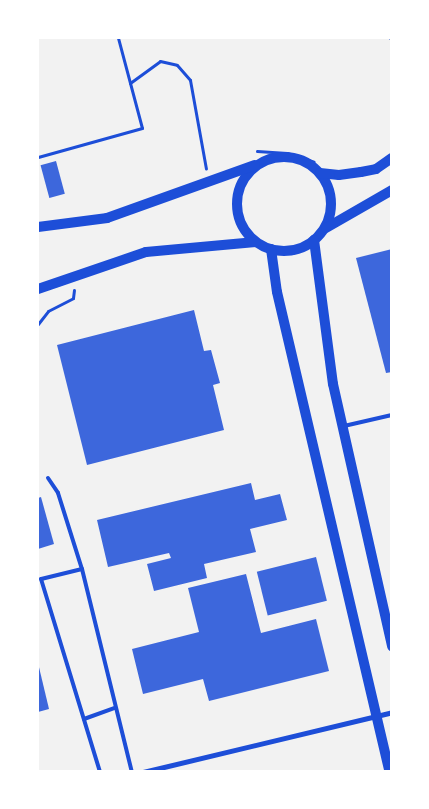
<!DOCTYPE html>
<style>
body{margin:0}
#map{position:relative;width:429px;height:809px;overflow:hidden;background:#f2f2f2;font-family:"Fira Sans Condensed",sans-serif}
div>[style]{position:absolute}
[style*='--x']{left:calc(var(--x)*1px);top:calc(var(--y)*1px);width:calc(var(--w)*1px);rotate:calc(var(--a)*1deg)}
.building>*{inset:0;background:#3d67dc;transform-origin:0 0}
.path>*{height:3px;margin:-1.5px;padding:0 1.5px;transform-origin:1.5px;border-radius:1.5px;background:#1d4ed8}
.service>*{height:4px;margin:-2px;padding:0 2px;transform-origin:2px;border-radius:2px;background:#1d4ed8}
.minor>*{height:5px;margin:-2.5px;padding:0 2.5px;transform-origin:2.5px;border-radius:2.5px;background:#1d4ed8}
.secondary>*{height:10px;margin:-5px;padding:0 5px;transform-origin:5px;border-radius:5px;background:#1d4ed8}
.secondary>.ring{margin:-5px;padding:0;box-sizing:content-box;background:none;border:10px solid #1d4ed8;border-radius:50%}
span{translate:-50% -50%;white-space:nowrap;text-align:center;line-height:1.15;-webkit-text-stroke:4px #fff;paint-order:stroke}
.frame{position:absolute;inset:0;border:39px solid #fff;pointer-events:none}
</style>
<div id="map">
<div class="building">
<i style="left:56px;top:161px;width:34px;height:16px;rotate:75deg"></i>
<i style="clip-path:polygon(392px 249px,392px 372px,386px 373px,356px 258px)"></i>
<i style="clip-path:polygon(194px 310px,204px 351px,211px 350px,220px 383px,213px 385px,224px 430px,87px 465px,57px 345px)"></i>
<i style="clip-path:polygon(251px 483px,255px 500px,280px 494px,287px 520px,250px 529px,256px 552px,204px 564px,207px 578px,154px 591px,147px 564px,171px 558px,169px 553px,108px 567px,97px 520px)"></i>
<i style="clip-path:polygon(41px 497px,54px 544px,38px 549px,38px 498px)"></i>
<i style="left:316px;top:557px;width:45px;height:61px;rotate:76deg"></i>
<i style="clip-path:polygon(246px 574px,261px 633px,316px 619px,329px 671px,209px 701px,203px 679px,143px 694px,132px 649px,199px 632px,188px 588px)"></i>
<i style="clip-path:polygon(38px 663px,49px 709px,38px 712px)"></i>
</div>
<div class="path">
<i style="--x:390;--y:38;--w:2;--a:27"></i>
<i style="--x:130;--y:83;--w:37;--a:-36"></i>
<i style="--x:160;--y:61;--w:17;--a:13"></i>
<i style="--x:177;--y:65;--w:20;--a:49"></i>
<i style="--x:190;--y:80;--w:90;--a:79.8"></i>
<i style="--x:257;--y:151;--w:30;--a:4"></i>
<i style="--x:287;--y:153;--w:28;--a:18"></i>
<i style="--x:38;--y:157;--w:108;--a:-15.6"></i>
<i style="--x:142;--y:128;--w:93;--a:-104.9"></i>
<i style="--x:38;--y:324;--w:16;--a:-52"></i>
<i style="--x:48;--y:311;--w:28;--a:-27"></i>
<i style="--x:73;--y:298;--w:8;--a:-83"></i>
</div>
<div class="service">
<i style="--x:344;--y:426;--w:49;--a:-12.9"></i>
<i style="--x:48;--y:478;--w:18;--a:56"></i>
<i style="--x:58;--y:493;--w:80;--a:72.5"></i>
<i style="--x:82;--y:569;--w:209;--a:76.2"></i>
<i style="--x:82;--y:569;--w:42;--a:166.3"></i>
<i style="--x:41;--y:579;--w:202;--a:73"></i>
<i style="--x:84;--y:719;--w:32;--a:-20"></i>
</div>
<div class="minor">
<i style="--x:143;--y:772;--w:256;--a:-13.5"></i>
</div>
<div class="secondary">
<i class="ring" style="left:237px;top:157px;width:84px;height:84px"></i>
<i style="--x:320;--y:173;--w:19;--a:6"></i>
<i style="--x:339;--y:175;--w:22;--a:-8"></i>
<i style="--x:361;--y:172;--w:15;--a:-11"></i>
<i style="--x:376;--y:169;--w:19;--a:-35"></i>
<i style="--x:38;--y:227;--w:70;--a:-7.4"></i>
<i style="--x:107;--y:218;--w:157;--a:-19.7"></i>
<i style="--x:326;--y:228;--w:76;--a:-29.9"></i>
<i style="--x:314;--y:240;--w:145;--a:82.5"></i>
<i style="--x:333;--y:384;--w:269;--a:77.3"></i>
<i style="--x:271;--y:249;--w:43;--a:82.1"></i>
<i style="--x:277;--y:292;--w:493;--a:76.8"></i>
<i style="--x:38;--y:289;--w:114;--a:-18.9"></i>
<i style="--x:146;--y:252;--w:110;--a:-5.2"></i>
</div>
<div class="frame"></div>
</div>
